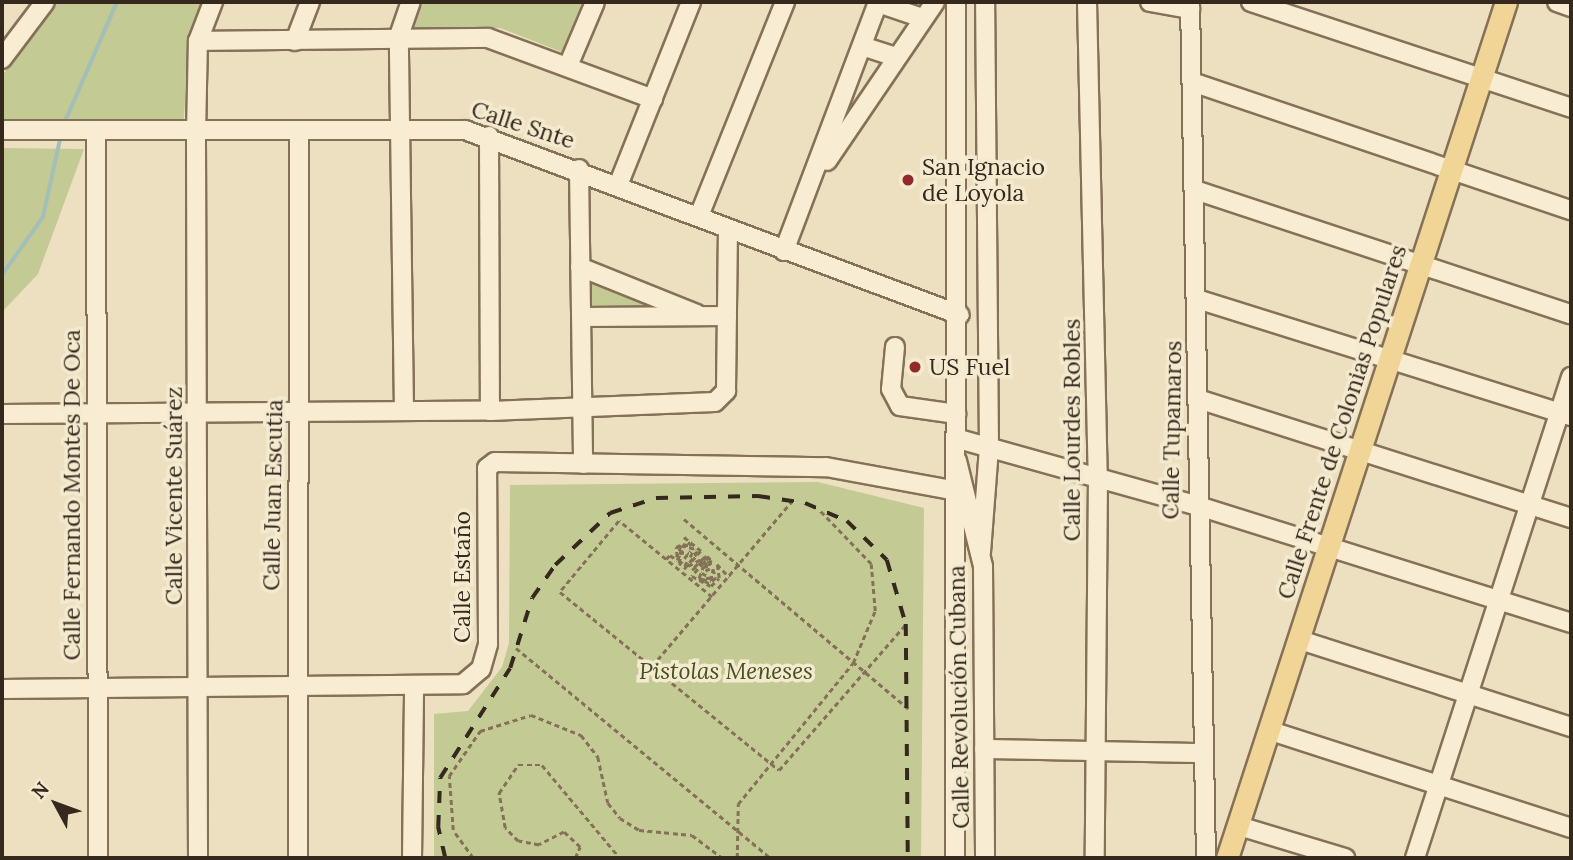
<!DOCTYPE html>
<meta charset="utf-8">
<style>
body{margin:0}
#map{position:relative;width:1573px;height:860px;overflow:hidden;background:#ece0c0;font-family:Lora,serif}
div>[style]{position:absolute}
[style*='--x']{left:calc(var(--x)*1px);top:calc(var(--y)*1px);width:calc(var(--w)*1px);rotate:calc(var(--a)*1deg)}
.green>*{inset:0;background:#c3ca94}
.stream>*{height:3.5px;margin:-1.75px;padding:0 1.75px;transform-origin:1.75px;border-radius:1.75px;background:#a3bfb7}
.path>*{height:2.5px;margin-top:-1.25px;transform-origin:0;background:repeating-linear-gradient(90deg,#857158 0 5px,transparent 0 8.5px)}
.roads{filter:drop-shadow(2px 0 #857158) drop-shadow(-2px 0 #857158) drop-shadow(0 2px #857158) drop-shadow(0 -2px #857158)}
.minor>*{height:18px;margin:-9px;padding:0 9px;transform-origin:9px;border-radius:9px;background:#f8edd2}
.major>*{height:21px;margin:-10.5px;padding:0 10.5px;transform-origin:10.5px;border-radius:10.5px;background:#f0d597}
.rail>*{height:3.5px;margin-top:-1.75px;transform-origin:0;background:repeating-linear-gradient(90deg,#35281c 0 12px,transparent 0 24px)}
.dots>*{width:19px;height:19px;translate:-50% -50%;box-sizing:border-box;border:4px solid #f4eacf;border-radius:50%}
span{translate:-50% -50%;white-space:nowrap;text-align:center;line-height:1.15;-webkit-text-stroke:7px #f4eacf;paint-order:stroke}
.street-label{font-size:23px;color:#35281c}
.poi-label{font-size:23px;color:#35281c}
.left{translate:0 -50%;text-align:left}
.park-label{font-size:23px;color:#455123;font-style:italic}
.frame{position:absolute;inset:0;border:4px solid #35281c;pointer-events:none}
.north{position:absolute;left:21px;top:769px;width:70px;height:70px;-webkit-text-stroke:5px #f4eacf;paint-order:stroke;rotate:311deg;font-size:19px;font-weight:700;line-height:28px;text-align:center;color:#35281c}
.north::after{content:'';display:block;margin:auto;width:24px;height:32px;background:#35281c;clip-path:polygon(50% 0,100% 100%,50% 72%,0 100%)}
</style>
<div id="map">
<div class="green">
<i style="clip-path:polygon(55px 2px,204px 2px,189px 43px,183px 129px,2px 124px,2px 76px)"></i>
<i style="clip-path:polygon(419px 2px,582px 2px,562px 52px,500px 28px,416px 29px,411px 22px)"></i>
<i style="clip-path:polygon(2px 148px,84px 149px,38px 274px,2px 312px)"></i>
<i style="clip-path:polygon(590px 280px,671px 309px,590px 307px)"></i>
<i style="clip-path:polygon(818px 482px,924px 508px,921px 858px,434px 858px,434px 714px,468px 711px,502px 667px,509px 643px,510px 485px)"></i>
</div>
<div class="stream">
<i style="--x:64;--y:124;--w:133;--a:-66.5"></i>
<i style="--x:2;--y:275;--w:71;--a:-54.7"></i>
<i style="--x:43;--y:217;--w:84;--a:-77.6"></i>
</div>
<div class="path">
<i style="--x:684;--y:519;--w:296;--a:40.2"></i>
<i style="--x:679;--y:552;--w:10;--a:6"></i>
<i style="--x:666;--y:559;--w:6;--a:-45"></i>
<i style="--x:670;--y:555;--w:9;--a:36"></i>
<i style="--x:677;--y:560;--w:11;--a:-63"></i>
<i style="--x:682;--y:550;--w:15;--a:101"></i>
<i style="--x:679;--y:565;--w:18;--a:-52"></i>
<i style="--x:687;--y:562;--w:8;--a:113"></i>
<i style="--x:684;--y:569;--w:22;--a:-51"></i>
<i style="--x:698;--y:552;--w:9;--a:148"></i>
<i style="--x:690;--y:557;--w:9;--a:-63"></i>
<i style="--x:694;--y:549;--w:13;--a:-167"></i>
<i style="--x:681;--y:546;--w:12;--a:110"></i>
<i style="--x:677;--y:557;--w:10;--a:-96"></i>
<i style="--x:676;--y:547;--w:8;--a:-23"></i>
<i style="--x:683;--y:544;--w:8;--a:14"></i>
<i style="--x:691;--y:546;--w:11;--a:-128"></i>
<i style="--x:684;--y:537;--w:22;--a:39"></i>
<i style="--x:701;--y:551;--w:20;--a:131"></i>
<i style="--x:688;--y:566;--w:21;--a:-28"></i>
<i style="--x:707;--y:556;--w:6;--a:45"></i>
<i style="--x:711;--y:560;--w:9;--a:96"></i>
<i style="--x:710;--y:569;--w:9;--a:153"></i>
<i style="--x:702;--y:573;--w:10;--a:29"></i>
<i style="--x:711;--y:578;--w:9;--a:174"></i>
<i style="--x:702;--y:579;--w:9;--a:13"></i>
<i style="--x:711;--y:581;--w:12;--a:-81"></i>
<i style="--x:713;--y:569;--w:9;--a:72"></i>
<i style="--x:716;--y:578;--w:9;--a:139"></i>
<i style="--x:709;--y:584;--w:12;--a:-149"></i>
<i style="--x:699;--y:578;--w:12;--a:-70"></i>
<i style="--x:703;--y:567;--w:6;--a:-9"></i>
<i style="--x:709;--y:566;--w:6;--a:-99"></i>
<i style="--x:708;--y:560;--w:4;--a:-153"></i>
<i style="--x:704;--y:558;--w:17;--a:135"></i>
<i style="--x:692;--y:570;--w:16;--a:-40"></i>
<i style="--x:704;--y:560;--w:7;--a:63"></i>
<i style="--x:707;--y:566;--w:4;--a:-135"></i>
<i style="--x:704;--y:563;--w:18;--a:133"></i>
<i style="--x:692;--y:576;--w:21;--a:28"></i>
<i style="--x:711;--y:586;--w:11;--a:-45"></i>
<i style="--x:719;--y:578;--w:14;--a:-98"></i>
<i style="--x:717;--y:564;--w:18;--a:47"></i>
<i style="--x:712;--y:597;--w:120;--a:-140.7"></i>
<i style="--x:619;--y:521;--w:92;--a:129.7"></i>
<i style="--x:560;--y:592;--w:282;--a:39.1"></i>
<i style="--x:779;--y:770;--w:194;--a:-49"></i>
<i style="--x:516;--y:648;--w:330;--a:39.5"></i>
<i style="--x:652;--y:666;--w:216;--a:-49.7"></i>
<i style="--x:473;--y:858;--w:34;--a:-126"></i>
<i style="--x:453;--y:830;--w:54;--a:-94.2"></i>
<i style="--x:449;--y:776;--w:55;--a:-55.4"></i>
<i style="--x:480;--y:731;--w:53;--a:-17.4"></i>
<i style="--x:531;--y:715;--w:54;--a:21.8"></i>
<i style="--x:581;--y:735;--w:28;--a:52"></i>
<i style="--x:598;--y:757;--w:47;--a:77.7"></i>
<i style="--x:608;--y:803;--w:19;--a:51"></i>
<i style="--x:620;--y:818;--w:22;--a:32"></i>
<i style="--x:639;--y:830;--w:53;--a:5.4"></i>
<i style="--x:692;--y:835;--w:39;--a:37"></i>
<i style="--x:575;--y:858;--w:12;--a:-66"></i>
<i style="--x:580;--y:847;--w:22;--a:-137"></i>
<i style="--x:564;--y:832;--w:28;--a:153"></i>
<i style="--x:539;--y:845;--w:21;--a:-169"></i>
<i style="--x:518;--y:841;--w:18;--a:-135"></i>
<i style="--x:505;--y:828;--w:36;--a:-100"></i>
<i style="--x:499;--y:793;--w:34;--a:-56"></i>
<i style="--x:518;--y:765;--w:24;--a:0"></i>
<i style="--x:542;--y:765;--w:121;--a:50"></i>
<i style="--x:737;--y:858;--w:54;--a:-88.9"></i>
<i style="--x:738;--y:804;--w:182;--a:-50.8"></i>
<i style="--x:853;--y:663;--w:56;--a:-67.1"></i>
<i style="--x:875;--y:611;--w:47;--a:-94.9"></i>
<i style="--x:871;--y:564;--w:76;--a:-133.9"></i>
</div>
<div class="roads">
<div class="minor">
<i style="--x:1087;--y:2;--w:475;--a:88.7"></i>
<i style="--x:1098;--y:477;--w:381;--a:90.5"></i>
<i style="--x:1150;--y:2;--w:41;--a:9.9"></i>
<i style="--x:1190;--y:2;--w:856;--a:88.93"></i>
<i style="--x:1251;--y:2;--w:337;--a:18.3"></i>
<i style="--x:1557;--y:2;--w:15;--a:20"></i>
<i style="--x:878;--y:3;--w:46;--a:18.8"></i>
<i style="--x:198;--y:41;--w:290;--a:-0.6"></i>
<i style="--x:488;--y:38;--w:176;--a:20.3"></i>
<i style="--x:295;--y:41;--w:42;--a:-69"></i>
<i style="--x:862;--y:46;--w:36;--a:18"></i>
<i style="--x:2;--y:59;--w:71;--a:-53"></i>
<i style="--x:568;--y:66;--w:69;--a:-67.1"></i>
<i style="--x:1192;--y:82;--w:400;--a:18.7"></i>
<i style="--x:2;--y:130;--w:463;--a:0"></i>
<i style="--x:465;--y:130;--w:528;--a:20.49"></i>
<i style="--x:96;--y:131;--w:727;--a:89.84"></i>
<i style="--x:489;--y:136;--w:275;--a:89.8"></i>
<i style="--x:827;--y:161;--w:192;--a:-55.8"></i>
<i style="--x:579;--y:169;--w:295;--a:89.2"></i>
<i style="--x:619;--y:183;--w:195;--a:-68.3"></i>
<i style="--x:1195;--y:190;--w:396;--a:18.3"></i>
<i style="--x:699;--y:216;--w:231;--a:-68.1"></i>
<i style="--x:784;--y:251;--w:266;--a:-69.3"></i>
<i style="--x:580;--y:267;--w:126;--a:21.9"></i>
<i style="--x:1197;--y:299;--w:392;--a:17.4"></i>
<i style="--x:582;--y:317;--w:145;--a:-0.4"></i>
<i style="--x:895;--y:347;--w:42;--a:95.4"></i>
<i style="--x:891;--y:389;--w:19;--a:62"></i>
<i style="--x:900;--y:406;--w:57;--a:8.1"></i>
<i style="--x:1198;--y:399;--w:392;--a:17.7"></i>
<i style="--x:404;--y:411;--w:375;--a:-90.8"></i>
<i style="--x:399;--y:36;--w:36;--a:-71"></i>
<i style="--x:2;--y:414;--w:488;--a:-0.4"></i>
<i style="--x:490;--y:411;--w:225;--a:-2.3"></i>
<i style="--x:715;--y:402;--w:16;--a:-45"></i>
<i style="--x:726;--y:391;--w:162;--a:-89.3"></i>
<i style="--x:955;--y:438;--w:249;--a:15.6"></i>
<i style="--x:1195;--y:505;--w:394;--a:17.4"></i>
<i style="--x:957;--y:461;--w:108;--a:76.1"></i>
<i style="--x:983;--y:566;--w:292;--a:89.6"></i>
<i style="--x:981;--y:552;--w:104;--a:-85.6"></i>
<i style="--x:989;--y:448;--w:446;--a:-90.5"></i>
<i style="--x:1300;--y:640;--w:285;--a:17.8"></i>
<i style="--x:2;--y:689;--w:461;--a:-0.6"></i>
<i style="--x:463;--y:684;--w:23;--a:-40"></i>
<i style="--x:481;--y:669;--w:26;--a:-74"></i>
<i style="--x:488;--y:644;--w:176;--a:-90.3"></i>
<i style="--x:487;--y:468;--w:10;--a:-37"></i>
<i style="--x:495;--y:462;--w:331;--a:0.9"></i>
<i style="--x:826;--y:467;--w:127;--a:10.4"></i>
<i style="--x:1271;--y:731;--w:315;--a:17.9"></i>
<i style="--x:984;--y:749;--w:216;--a:1.1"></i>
<i style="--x:1239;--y:826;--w:111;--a:16.8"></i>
<i style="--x:198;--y:858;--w:724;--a:-90.16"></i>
<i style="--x:196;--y:134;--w:93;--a:-88.8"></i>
<i style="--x:198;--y:41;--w:42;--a:-69"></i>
<i style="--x:298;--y:858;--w:727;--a:-89.92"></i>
<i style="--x:412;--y:858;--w:170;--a:-89.3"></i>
<i style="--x:955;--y:858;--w:856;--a:-89.93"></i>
<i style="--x:1415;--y:858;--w:506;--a:-72.03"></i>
</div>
<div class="major">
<i style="--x:1227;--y:858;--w:900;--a:-71.95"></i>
</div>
</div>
<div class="rail">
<i style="--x:445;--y:858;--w:32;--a:-103"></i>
<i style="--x:438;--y:827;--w:49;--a:-87.7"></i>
<i style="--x:440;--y:778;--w:130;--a:-57.5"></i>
<i style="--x:510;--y:668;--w:73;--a:-72.6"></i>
<i style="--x:532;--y:598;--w:40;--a:-55.1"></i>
<i style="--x:555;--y:565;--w:76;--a:-43.4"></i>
<i style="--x:610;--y:513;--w:48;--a:-18.1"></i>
<i style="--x:656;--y:498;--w:102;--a:-1.1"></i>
<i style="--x:758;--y:496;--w:48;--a:8.5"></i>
<i style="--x:805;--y:503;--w:46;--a:23.2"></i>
<i style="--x:847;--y:521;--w:56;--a:44.3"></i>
<i style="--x:887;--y:560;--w:67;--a:73.5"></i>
<i style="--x:906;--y:624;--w:234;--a:89.5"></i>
</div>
<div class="dots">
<i style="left:908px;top:180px;background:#922a2a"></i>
<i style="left:915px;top:367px;background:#922a2a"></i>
</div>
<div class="street-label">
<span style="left:523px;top:125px;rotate:18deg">Calle Snte</span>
<span style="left:1342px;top:422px;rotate:-72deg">Calle Frente de Colonias Populares</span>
<span style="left:1072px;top:430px;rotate:-90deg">Calle Lourdes Robles</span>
<span style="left:1172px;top:430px;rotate:-89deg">Calle Tupamaros</span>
<span style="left:72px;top:495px;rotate:-90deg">Calle Fernando Montes De Oca</span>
<span style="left:273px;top:495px;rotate:-89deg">Calle Juan Escutia</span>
<span style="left:174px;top:496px;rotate:-90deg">Calle Vicente Suárez</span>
<span style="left:462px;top:577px;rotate:-90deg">Calle Estaño</span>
<span style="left:959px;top:697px;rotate:-91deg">Calle Revolución Cubana</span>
</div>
<div class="poi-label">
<span class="left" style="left:922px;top:180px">San Ignacio<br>de Loyola</span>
<span class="left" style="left:929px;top:367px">US Fuel</span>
</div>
<div class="park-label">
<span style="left:726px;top:671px">Pistolas Meneses</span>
</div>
<div class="frame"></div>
<div class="north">N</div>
</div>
